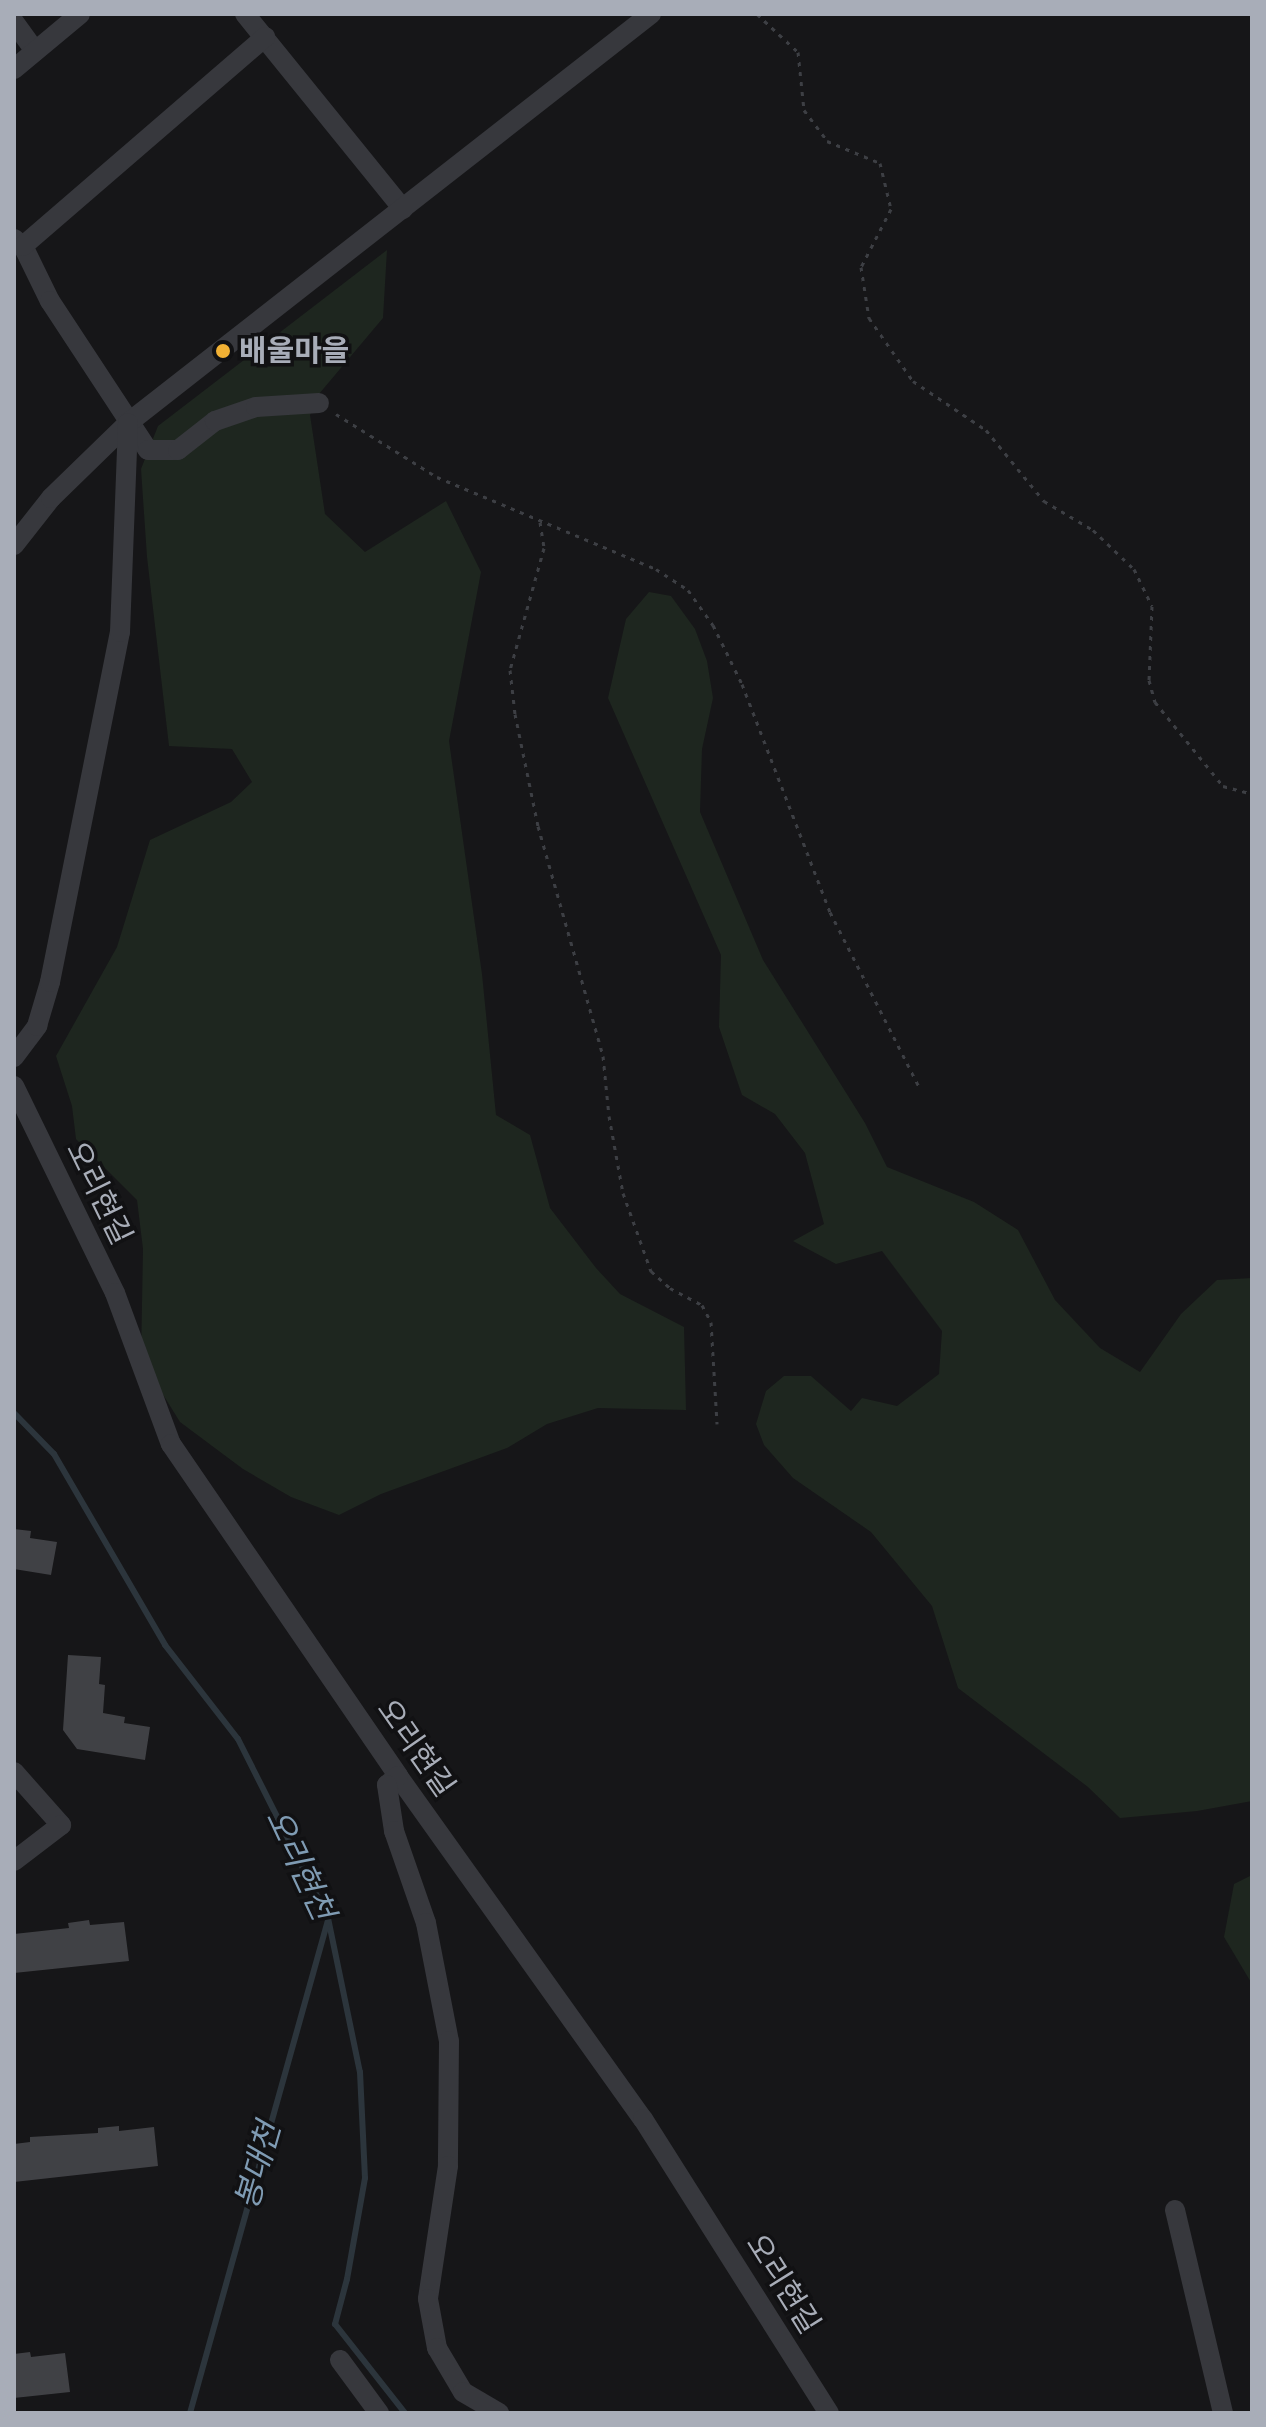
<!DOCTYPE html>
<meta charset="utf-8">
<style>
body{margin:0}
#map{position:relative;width:1266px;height:2427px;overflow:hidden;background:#161618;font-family:Karla,"Noto Sans KR",sans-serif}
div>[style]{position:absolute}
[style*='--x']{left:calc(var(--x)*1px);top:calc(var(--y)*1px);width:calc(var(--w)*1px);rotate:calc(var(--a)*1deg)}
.green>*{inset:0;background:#1e261f}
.stream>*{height:6px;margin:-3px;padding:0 3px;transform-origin:3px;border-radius:3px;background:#2c353c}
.building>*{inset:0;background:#404145}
.path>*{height:3px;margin-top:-1.5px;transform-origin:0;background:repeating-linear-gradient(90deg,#3d3f44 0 4px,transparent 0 10px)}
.minor>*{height:20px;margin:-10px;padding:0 10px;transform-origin:10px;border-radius:10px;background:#37383d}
.dots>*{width:22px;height:22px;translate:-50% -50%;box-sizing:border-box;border:4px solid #111113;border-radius:50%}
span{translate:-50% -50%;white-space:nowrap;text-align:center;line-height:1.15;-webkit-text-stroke:7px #111113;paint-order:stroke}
.poi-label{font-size:30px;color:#a8adb8;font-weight:700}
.left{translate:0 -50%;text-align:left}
.street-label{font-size:30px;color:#a8adb8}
.water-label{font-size:32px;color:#7f9bb3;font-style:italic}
.frame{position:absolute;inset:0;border:16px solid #a8adb8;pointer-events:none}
</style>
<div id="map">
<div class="green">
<i style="clip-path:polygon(387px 250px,383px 318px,319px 394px,310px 415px,325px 514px,365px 552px,446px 501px,481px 572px,449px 741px,482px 974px,496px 1115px,530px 1135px,550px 1208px,596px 1268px,620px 1294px,684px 1327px,686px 1410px,598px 1408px,547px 1424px,507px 1448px,381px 1494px,339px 1515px,291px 1497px,243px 1469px,180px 1422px,141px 1359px,143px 1249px,137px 1200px,76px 1139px,72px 1106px,56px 1056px,117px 947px,150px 840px,231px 802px,252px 782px,232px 749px,169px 746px,147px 557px,141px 469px,158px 426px)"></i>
<i style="clip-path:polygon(649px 592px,671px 596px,695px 629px,707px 661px,713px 698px,702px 749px,700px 812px,763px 960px,865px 1123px,887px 1167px,974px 1202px,1018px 1230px,1055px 1300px,1100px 1348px,1140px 1372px,1181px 1314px,1217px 1280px,1252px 1278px,1252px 1801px,1197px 1811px,1120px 1818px,1088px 1787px,958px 1688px,932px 1606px,871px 1532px,793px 1478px,764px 1445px,756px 1424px,766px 1391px,784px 1376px,811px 1376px,851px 1411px,862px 1398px,897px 1406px,939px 1374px,942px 1331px,882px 1251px,836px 1264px,793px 1241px,824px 1224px,805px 1153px,775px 1114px,742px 1095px,719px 1027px,721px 955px,608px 698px,626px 619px)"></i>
<i style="clip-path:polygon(1252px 1875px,1252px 1984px,1224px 1937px,1234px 1884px)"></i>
</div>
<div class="stream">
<i style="--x:14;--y:1413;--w:57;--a:45.7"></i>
<i style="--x:54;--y:1454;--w:221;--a:59.8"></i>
<i style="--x:165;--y:1645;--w:119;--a:52.2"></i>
<i style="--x:238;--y:1739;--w:200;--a:63.3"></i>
<i style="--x:328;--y:1918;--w:157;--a:78.3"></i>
<i style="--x:360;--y:2072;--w:106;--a:87.3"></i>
<i style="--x:365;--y:2178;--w:103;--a:100.1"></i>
<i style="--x:347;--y:2279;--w:47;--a:104.9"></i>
<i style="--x:335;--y:2324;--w:113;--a:51.8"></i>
<i style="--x:190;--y:2413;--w:512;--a:-74.36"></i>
</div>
<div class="building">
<i style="clip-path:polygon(14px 1529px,31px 1531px,30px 1538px,57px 1542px,51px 1575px,14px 1569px)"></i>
<i style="clip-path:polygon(68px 1655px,101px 1657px,99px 1684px,105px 1685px,103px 1713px,125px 1717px,124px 1723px,150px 1727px,145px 1760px,77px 1749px,63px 1730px)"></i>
<i style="clip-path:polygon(89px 1920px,90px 1925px,124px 1922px,129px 1961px,14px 1973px,14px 1934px,69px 1928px,68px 1923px)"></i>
<i style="clip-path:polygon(119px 2126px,119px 2131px,154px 2127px,158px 2166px,14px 2182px,14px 2144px,30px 2142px,30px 2137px,98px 2133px,98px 2128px)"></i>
<i style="clip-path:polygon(30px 2352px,31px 2357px,65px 2353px,70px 2392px,14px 2398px,14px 2354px)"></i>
</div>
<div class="path">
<i style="--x:757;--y:14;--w:56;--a:42.8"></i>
<i style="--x:798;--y:52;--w:58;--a:84.1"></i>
<i style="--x:804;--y:110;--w:39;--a:53"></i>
<i style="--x:827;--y:141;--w:57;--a:22.5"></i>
<i style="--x:880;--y:163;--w:47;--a:76.6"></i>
<i style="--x:891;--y:209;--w:65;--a:117.3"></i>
<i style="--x:861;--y:267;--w:52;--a:81.1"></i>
<i style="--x:869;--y:318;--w:77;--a:55.1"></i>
<i style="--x:913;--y:381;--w:88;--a:33.9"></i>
<i style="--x:986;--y:430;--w:92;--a:50.8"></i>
<i style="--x:1044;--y:501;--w:57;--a:30.6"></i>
<i style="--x:1093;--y:530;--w:57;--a:43.6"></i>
<i style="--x:1134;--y:569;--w:41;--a:64.1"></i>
<i style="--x:1152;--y:606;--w:74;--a:92.3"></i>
<i style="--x:1149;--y:680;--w:23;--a:75"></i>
<i style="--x:1155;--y:702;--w:108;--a:51"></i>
<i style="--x:1223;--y:786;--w:30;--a:15"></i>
<i style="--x:336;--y:414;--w:119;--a:32"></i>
<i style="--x:437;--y:477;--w:238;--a:22.8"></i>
<i style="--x:656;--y:569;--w:38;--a:33"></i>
<i style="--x:688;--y:590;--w:43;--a:54.5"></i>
<i style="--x:713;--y:625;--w:66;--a:63.8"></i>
<i style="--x:742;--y:684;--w:244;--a:68.9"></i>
<i style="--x:830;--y:912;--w:199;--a:63"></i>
<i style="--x:540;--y:522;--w:26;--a:81"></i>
<i style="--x:544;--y:548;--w:127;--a:105.6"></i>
<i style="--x:510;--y:670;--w:44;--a:83.5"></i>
<i style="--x:515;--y:714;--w:114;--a:78.4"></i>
<i style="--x:538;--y:826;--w:239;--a:74.2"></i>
<i style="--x:603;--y:1056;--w:60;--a:84.3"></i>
<i style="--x:609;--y:1116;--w:78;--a:79.7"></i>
<i style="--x:623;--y:1193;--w:83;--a:70.3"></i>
<i style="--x:651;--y:1271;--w:25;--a:42"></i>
<i style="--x:670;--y:1288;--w:36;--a:28"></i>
<i style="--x:702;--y:1305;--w:19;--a:62"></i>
<i style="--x:711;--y:1322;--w:102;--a:86.6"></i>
</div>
<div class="minor">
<i style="--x:245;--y:14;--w:251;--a:51"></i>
<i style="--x:14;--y:22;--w:36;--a:54"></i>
<i style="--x:14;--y:69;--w:86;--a:-39.8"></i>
<i style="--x:14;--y:239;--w:11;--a:38"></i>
<i style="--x:23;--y:246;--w:61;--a:63.9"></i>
<i style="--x:50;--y:301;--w:178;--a:56.7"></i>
<i style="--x:148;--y:450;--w:30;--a:0"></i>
<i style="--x:178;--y:450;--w:47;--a:-38.1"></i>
<i style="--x:215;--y:421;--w:43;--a:-18.9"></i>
<i style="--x:256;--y:407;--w:63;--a:-3.6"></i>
<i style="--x:23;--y:246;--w:320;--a:-40.8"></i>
<i style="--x:14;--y:545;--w:60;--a:-51.8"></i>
<i style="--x:51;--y:498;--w:107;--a:-44.2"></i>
<i style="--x:128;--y:423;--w:664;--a:-38.03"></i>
<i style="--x:14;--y:1057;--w:39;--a:-53"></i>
<i style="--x:37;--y:1026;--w:46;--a:-73.5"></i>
<i style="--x:50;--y:982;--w:357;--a:-78.7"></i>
<i style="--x:120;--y:632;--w:209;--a:-87.8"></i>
<i style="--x:14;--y:1086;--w:230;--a:64"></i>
<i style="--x:115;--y:1293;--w:161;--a:69.7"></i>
<i style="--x:171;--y:1444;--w:402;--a:55.6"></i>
<i style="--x:398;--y:1776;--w:422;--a:54.5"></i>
<i style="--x:643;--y:2119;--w:348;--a:57.7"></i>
<i style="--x:14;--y:1772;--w:71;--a:48.4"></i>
<i style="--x:61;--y:1825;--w:59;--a:142.5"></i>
<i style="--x:398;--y:1776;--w:14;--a:141"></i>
<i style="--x:387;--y:1785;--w:47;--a:81.3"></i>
<i style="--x:394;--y:1831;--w:97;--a:70.8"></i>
<i style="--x:426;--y:1923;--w:120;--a:79"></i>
<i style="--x:449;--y:2041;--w:125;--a:90.5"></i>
<i style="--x:448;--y:2166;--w:134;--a:98.6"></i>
<i style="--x:428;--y:2299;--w:50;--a:79.6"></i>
<i style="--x:437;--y:2348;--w:51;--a:59.4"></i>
<i style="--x:463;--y:2392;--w:42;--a:30.3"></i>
<i style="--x:1175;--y:2210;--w:209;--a:76.7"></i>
<i style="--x:340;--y:2360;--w:66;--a:53.7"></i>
</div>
<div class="dots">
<i style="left:223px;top:351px;background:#f2b134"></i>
</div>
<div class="poi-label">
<span class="left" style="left:239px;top:351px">배울마을</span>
</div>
<div class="street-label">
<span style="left:99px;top:1193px;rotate:64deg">오리현길</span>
<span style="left:416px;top:1748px;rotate:55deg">오리현길</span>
<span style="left:783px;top:2284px;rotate:58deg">오리현길</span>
</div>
<div class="water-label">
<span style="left:299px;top:1865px;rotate:65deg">오리현천</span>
<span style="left:259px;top:2166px;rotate:-74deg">봉대천</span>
</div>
<div class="frame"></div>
</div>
